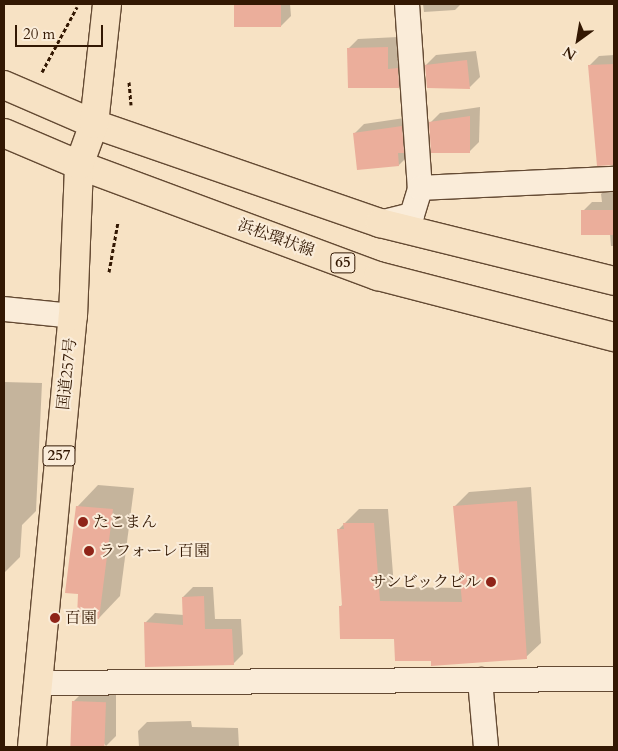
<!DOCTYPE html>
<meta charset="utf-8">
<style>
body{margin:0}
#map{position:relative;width:618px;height:751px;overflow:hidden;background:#f7e2c4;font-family:Cardo,"Noto Serif JP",serif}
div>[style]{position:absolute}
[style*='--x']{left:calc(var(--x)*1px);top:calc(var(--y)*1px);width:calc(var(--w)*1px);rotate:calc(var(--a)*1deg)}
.shadow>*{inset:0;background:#0003}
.building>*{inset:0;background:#ebae9b;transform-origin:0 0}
.path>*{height:3px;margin-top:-1.5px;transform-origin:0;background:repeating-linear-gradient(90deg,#331803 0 4px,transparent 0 6.5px)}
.roads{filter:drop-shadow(1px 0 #644a33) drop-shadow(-1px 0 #644a33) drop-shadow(0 1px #644a33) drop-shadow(0 -1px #644a33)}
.street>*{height:24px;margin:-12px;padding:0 12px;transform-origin:12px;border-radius:12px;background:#faecd9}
.primary>*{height:28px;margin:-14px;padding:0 14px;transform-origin:14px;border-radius:14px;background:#f7e2c4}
.highway>*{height:28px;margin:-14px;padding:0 14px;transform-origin:14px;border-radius:14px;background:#f7e2c4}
.dots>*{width:14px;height:14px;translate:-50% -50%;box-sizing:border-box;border:2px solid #faecd9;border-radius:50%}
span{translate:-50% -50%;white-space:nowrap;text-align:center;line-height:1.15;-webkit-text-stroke:4px #faecd9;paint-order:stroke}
.shield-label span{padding:1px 4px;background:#faecd9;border:1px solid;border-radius:4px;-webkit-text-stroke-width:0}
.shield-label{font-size:15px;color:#331803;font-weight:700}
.street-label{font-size:16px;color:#331803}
.poi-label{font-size:16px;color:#331803}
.left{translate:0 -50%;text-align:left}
.right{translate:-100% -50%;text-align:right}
.frame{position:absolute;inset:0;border:5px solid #331803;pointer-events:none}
.north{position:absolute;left:553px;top:15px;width:50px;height:50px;-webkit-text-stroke:4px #faecd9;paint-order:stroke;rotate:212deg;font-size:14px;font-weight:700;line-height:20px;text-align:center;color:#331803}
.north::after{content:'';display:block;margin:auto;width:18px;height:22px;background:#331803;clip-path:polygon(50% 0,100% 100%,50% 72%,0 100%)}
.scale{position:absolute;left:15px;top:25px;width:88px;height:22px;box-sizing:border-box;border:2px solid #331803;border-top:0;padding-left:6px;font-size:15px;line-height:18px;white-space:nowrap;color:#331803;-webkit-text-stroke:4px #faecd9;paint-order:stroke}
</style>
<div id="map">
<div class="shadow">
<i style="clip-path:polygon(235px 4px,290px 4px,291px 16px,281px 26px,236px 26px)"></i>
<i style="clip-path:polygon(423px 4px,461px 4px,455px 10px,424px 12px)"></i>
<i style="clip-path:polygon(398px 37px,397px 59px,407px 58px,409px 77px,399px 87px,348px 49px,358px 39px)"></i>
<i style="clip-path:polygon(476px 51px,480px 77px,470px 87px,426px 65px,436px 55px)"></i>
<i style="clip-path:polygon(614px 55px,614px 165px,598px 165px,589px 66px,599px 56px)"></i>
<i style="clip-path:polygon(480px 107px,479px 142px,469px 152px,430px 123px,440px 113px)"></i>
<i style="clip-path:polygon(411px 117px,409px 155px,399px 165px,354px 134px,364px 124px)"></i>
<i style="clip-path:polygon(611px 184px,614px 184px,614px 246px,611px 246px,610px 233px,582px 212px,592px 202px,602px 202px,601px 194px)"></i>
<i style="clip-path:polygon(4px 382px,42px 383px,36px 511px,22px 525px,20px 557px,4px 573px)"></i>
<i style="clip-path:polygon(98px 485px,134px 488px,120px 596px,99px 618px,79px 593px,77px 507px)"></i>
<i style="clip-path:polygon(531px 487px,541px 643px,526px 657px,433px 665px,433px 660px,340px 607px,344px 603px,338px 530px,359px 509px,388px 509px,394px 587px,462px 588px,454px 507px,469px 492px)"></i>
<i style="clip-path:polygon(193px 587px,213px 587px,215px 619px,241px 619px,243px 654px,233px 664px,145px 623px,155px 613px,184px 615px,183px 597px)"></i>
<i style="clip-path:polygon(83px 692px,116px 692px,116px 736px,106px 746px,73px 702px)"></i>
<i style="clip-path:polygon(191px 721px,192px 727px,238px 728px,239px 747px,139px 747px,138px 731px,147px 722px)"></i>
</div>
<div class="building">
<i style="left:234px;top:4px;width:47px;height:23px"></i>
<i style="clip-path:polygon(388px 47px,388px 69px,398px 68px,399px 88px,348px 88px,347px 48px)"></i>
<i style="clip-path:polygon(467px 60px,470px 89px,427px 88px,425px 65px)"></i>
<i style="clip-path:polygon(614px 64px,614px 165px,597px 166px,588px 65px)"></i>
<i style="clip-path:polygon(470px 116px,470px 153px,431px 153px,429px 122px)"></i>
<i style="clip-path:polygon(402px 126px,404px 153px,398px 153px,399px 166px,357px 170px,353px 133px)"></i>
<i style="left:614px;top:210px;width:25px;height:33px;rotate:90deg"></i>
<i style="clip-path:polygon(517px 501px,527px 659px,431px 666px,431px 661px,395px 661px,394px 639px,340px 639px,339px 606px,342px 606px,337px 529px,344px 529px,343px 523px,374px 523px,380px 601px,462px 602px,453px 506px)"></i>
<i style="clip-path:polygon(76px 506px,113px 509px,99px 619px,77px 617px,78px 594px,65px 593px)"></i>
<i style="clip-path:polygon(204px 596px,205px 629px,232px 629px,234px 665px,145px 667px,144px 622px,183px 625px,182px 597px)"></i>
<i style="left:72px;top:701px;width:34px;height:45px;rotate:2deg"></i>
</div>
<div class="path">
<i style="--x:42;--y:72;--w:74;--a:-61.7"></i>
<i style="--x:129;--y:82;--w:23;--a:85"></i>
<i style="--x:109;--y:272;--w:51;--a:-79.8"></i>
</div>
<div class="roads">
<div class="street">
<i style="--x:407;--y:4;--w:184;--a:86"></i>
<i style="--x:380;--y:223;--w:33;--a:-14"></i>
<i style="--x:412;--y:215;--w:28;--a:-73"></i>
<i style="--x:420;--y:188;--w:194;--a:-2.7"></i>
<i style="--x:4;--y:309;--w:69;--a:5.8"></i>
<i style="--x:480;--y:680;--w:67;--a:84.9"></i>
<i style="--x:37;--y:683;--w:577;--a:-0.4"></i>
</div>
<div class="primary">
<i style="--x:94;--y:124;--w:303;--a:19.1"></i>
<i style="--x:380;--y:223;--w:241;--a:13.9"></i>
<i style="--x:79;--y:165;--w:319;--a:20.4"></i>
<i style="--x:378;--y:276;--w:244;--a:14.5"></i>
</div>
<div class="highway">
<i style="--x:4;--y:85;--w:98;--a:23.4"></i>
<i style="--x:4;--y:133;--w:82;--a:23.1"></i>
<i style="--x:32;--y:747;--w:433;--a:-84.6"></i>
<i style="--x:73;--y:316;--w:151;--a:-87.7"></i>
<i style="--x:79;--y:165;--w:44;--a:-69.9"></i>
<i style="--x:94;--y:124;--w:121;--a:-83.8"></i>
</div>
</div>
<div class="dots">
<i style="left:83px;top:522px;background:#8f2418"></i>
<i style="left:89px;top:551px;background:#8f2418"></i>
<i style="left:491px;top:582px;background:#8f2418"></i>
<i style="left:55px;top:618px;background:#8f2418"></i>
</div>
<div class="shield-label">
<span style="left:343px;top:263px">65</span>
<span style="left:59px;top:456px">257</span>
</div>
<div class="street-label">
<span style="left:276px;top:238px;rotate:20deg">浜松環状線</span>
<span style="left:67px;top:374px;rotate:-84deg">国道257号</span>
</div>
<div class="poi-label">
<span class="left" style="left:93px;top:522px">たこまん</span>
<span class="left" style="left:99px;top:551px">ラフォーレ百園</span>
<span class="right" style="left:481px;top:582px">サンビックビル</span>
<span class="left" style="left:65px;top:618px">百園</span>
</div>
<div class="frame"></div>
<div class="north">N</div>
<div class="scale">20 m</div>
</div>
